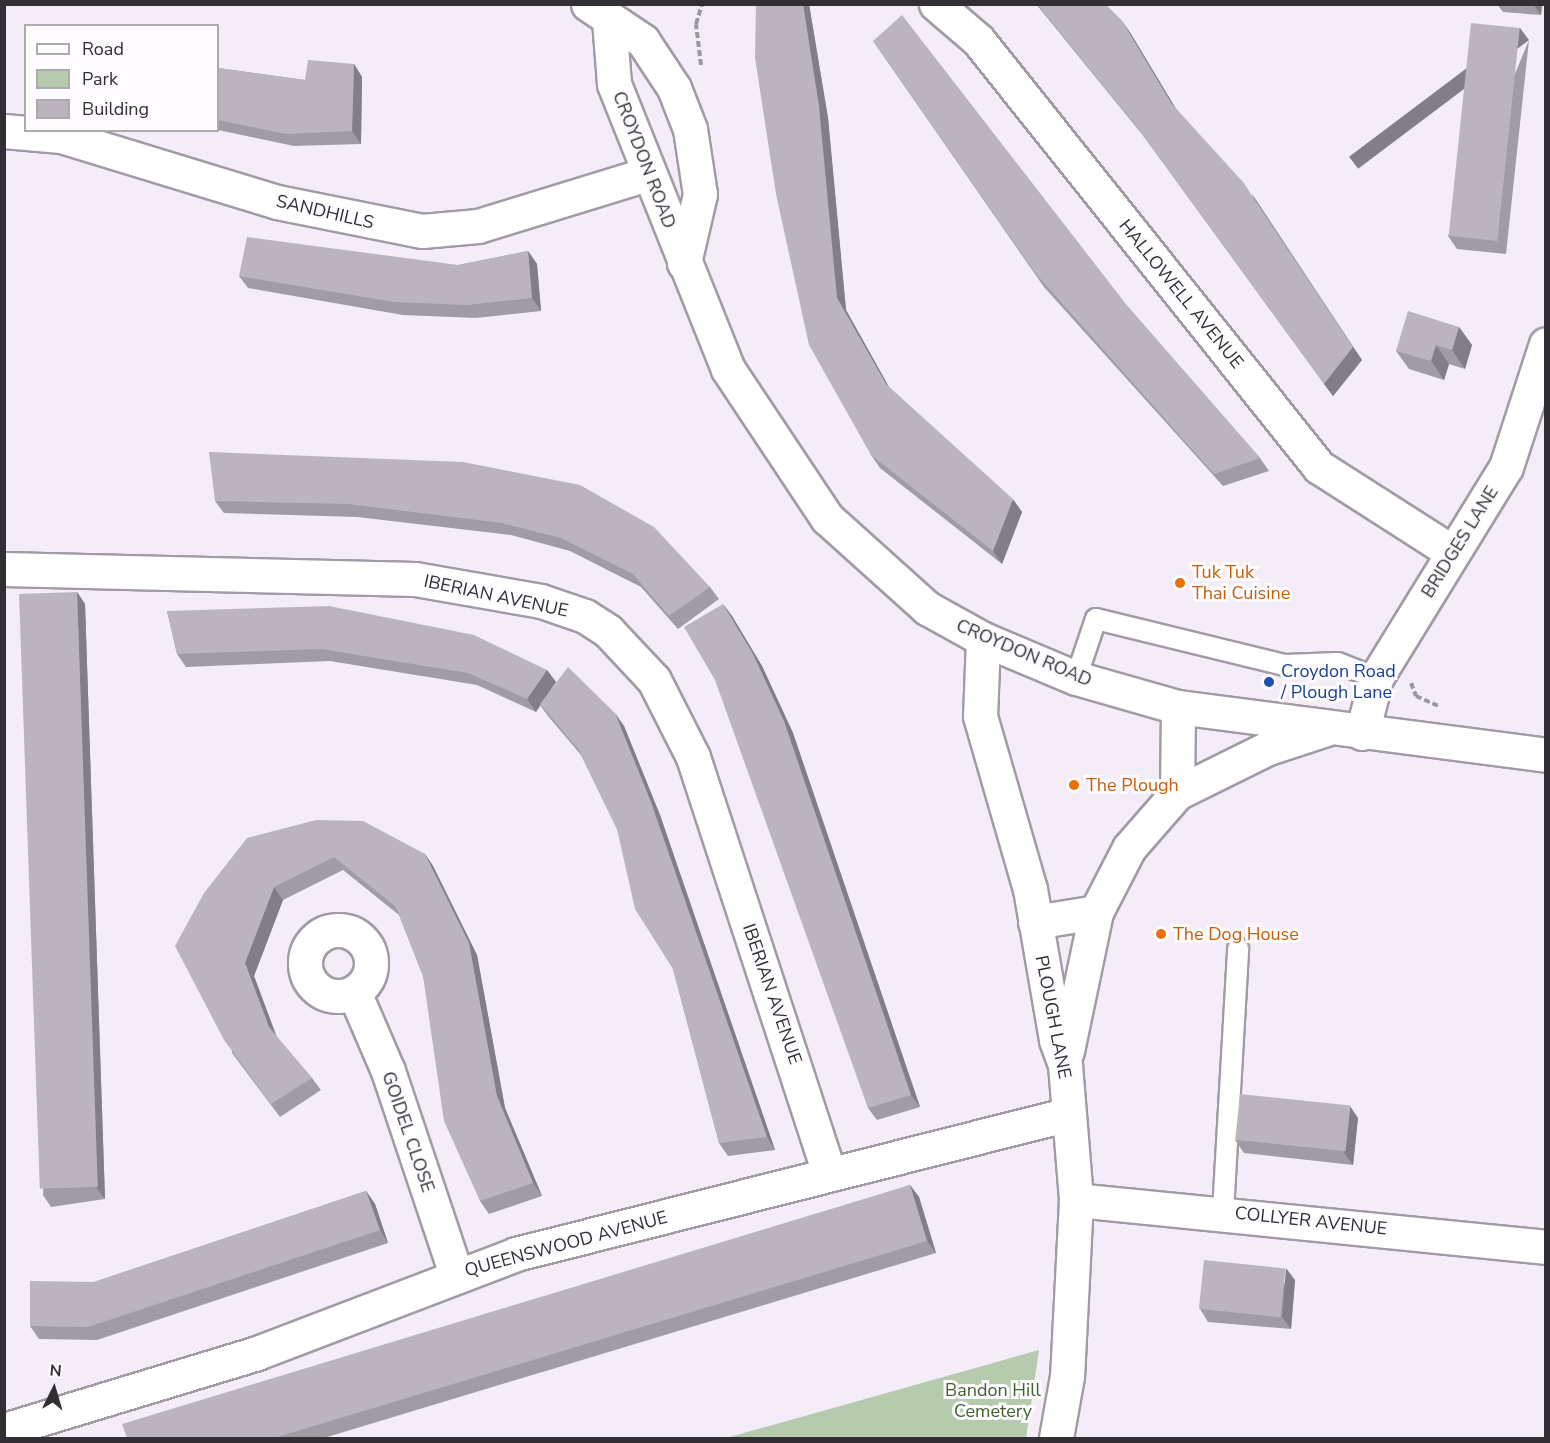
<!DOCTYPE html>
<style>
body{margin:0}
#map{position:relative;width:1550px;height:1443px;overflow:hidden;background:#f4edf8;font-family:"Nunito Sans",sans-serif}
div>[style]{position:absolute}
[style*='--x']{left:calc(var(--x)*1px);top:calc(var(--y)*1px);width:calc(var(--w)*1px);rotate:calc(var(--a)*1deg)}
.green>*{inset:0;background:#b6caad}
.path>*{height:4px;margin-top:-2px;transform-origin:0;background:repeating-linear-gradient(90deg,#9c979f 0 6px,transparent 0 9px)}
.roads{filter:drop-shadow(2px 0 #a29ba6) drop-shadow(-2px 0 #a29ba6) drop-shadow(0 2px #a29ba6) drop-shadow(0 -2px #a29ba6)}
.service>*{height:20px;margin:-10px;padding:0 10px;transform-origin:10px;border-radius:10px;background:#fff}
.minor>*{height:33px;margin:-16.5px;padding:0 16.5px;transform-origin:16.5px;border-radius:16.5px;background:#fff}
.minor>.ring{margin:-16.5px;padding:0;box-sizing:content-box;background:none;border:33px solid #fff;border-radius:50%}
.secondary>*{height:33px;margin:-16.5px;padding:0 16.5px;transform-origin:16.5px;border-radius:16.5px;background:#fff}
.trunk>*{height:33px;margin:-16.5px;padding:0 16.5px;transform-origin:16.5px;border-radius:16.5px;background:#fff}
.wall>*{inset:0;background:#a19ba4}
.shaded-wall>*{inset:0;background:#837e86;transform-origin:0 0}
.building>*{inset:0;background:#bbb4bf;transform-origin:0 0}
.dots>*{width:16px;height:16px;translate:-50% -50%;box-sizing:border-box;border:3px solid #fefcff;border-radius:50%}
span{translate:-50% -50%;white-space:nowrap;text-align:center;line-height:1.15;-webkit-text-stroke:6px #fefcff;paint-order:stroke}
.street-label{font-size:18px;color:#312f33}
.food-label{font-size:18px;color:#c56008}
.left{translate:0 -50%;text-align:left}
.transit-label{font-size:18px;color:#164399}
.park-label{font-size:18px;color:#416230}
.frame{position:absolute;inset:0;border:6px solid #312f33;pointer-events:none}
.legend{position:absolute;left:24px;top:24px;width:195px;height:108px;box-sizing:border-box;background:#fefcff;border:2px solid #acaaad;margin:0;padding:8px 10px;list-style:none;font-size:18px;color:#312f33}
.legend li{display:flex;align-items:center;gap:12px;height:30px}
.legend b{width:30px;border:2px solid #acaaad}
.north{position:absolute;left:24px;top:1359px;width:60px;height:60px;-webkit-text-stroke:4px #fefcff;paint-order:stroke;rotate:5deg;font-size:16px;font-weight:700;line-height:24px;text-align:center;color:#312f33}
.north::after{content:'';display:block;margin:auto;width:21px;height:27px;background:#312f33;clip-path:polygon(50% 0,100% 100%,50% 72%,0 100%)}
</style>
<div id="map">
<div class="green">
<i style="clip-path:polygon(1039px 1350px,1026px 1438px,726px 1438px)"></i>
</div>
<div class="path">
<i style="--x:701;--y:65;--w:41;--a:-97"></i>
<i style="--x:696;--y:24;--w:21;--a:-73"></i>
<i style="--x:1411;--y:683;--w:14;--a:69"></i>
<i style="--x:1416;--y:696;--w:24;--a:24"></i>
</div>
<div class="roads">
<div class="service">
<i style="--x:1076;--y:678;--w:62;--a:-71.3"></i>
<i style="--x:1096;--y:619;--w:195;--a:13.7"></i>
<i style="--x:1285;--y:665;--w:53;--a:-2.2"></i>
<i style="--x:1338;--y:663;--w:41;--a:21.5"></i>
<i style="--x:1223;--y:1212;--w:264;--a:-86.7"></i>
</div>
<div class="minor">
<i style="--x:936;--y:4;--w:55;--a:40.6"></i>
<i style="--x:978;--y:40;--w:546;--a:51.39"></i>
<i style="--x:1319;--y:467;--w:158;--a:32.6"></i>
<i style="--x:4;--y:131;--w:57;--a:5"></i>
<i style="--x:61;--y:136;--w:226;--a:17"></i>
<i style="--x:277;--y:202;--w:148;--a:11.3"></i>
<i style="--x:422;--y:231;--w:56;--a:-5.1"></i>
<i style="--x:478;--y:226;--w:177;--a:-17.1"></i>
<i style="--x:4;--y:569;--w:411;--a:1.4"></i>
<i style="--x:415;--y:579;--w:128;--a:9.9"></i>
<i style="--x:541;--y:601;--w:46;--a:18.8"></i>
<i style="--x:585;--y:616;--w:27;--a:33"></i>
<i style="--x:608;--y:631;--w:67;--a:46.8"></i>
<i style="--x:654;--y:680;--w:86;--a:63.1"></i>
<i style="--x:693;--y:757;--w:438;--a:71.9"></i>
<i style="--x:1362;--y:733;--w:57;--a:-75.7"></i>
<i style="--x:1376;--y:678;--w:248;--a:-58.4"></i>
<i style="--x:1506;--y:467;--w:129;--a:-72"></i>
<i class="ring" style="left:305px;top:930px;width:33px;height:33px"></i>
<i style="--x:354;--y:992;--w:86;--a:66.7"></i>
<i style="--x:388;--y:1071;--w:214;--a:71.5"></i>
<i style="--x:1076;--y:1200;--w:472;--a:5.7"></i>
<i style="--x:4;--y:1430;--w:264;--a:-16.9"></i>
<i style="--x:257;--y:1353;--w:277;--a:-20.9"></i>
<i style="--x:516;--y:1254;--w:570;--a:-14.21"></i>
</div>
<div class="secondary">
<i style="--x:983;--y:639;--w:77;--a:92.2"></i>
<i style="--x:980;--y:716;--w:180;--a:73.9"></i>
<i style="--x:1030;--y:889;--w:153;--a:80.2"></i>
<i style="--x:1056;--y:1040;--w:27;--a:70"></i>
<i style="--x:1065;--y:1065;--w:135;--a:85.3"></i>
<i style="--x:1076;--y:1200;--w:176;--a:92.9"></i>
<i style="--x:1067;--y:1376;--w:63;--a:100.1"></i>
<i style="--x:1177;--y:793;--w:102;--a:-26.3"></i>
<i style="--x:1268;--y:748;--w:61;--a:-18.1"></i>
<i style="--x:1035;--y:922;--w:62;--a:-9.3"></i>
<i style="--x:1067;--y:1051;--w:142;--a:-78.2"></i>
<i style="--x:1096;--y:912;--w:72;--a:-62.7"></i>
<i style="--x:1129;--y:848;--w:73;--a:-48.9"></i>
<i style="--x:1177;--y:793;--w:86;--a:-89.3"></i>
</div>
<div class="trunk">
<i style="--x:588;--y:4;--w:66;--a:33.9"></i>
<i style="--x:643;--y:41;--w:56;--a:56.6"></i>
<i style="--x:674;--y:88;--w:44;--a:68.7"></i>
<i style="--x:690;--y:129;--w:66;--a:81.3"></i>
<i style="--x:700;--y:194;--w:71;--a:103.1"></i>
<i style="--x:609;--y:20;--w:64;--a:85.5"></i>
<i style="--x:614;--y:84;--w:307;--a:68.2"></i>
<i style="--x:728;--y:369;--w:179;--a:56.4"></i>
<i style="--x:827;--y:518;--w:135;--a:42"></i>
<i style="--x:927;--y:608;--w:64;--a:29"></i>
<i style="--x:983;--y:639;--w:101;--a:22.8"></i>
<i style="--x:1076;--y:678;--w:106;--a:15.9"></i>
<i style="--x:1178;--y:707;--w:371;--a:7.4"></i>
</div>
</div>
<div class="wall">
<i style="clip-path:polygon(756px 4px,809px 4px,828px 118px,846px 310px,889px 387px,1022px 512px,1002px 564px,880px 468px,871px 455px)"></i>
<i style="clip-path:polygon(1036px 4px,1105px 4px,1122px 21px,1131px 34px,1175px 107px,1362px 360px,1333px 396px,1145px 138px)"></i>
<i style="clip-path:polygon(1497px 4px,1542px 4px,1541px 15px,1503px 12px)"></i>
<i style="clip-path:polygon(1529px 40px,1506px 254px,1457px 249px,1448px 236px)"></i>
<i style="clip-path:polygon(873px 41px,1129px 308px,1260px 458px,1269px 471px,1223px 486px,1044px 287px)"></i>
<i style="clip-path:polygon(354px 64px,362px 77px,361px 144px,294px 146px,218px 130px,218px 68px,305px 80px)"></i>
<i style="clip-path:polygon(528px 251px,537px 264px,541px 311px,476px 318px,403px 315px,248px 288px,239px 276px,458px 265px)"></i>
<i style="clip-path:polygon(1459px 327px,1472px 345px,1465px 369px,1449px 364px,1444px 380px,1409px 369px,1396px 351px)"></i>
<i style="clip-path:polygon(463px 462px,710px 587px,719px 599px,678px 629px,641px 587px,570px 551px,511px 535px,357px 517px,224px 513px,215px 501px)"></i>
<i style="clip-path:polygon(77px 592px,85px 604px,105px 1199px,51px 1207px,43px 1195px)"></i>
<i style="clip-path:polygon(723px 604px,732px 616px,762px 666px,793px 733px,920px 1107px,877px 1120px,868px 1108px)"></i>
<i style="clip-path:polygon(167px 611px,547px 670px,556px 682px,550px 690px,624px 726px,660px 815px,775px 1150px,728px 1156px,719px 1143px,673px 969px,617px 829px,581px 755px,548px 716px,540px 705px,536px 712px,477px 685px,330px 661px,186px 667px,177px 654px)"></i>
<i style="clip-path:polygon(247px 838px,425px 854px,433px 866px,477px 955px,505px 1108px,542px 1196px,489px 1214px,480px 1201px,423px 976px,399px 915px,343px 870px,283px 900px,254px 976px,276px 1036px,312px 1078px,321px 1090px,280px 1117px,232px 1053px)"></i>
<i style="clip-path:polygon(1358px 1118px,1353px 1165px,1244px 1153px,1235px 1140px)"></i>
<i style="clip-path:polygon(910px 1185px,919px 1197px,936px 1253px,324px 1438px,127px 1438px)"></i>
<i style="clip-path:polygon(366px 1191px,375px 1204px,388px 1243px,97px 1340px,39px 1339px,30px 1326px,94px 1282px)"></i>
<i style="clip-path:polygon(1295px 1280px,1291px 1329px,1208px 1322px,1200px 1309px)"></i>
</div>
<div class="shaded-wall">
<i style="clip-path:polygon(803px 4px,809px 4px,828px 118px,846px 310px,894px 396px,886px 384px,837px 298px)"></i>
<i style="clip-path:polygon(1533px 4px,1542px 4px,1541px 15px)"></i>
<i style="clip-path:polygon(1122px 21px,1131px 34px,1180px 116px,1171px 103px)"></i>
<i style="left:1520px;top:28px;width:15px;height:214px;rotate:53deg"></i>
<i style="clip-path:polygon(354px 64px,362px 77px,361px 144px,352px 131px)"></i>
<i style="clip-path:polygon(1252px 194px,1362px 360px,1333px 396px,1324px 384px)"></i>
<i style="clip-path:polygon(528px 251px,537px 264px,541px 311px,532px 298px)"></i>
<i style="clip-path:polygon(1459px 327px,1472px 345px,1465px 369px,1452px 350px)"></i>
<i style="clip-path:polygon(1436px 345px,1449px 364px,1444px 380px,1431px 361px)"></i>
<i style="clip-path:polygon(1013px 499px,1022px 512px,1002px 564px,993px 551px)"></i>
<i style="clip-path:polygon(77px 592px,85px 604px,105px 1199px,96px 1187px)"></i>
<i style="clip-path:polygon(723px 604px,732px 616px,762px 666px,793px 733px,920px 1107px,911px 1095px)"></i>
<i style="clip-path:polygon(547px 670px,556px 682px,536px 712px,527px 699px)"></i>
<i style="clip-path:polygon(615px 713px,624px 726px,660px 815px,775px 1150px,767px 1137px)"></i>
<i style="clip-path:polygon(425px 854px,433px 866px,477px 955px,505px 1108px,542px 1196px,533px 1183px,497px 1096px)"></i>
<i style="clip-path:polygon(274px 887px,283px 900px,254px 976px,278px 1040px,269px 1027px,245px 963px)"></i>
<i style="clip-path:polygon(1350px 1106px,1358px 1118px,1353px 1165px,1344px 1153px)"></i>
<i style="clip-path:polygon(910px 1185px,919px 1197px,936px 1253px,927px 1241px)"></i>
<i style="clip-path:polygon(366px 1191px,375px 1204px,388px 1243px,380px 1230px)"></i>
<i style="clip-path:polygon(1286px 1268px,1295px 1280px,1291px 1329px,1282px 1317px)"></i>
</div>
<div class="building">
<i style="clip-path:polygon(756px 4px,803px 4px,819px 106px,837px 298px,886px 384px,1013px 499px,993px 551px,871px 455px,809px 345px,776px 194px,755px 58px)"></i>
<i style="clip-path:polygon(1037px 4px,1105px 4px,1122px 21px,1171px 103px,1243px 182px,1353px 347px,1324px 384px,1136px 126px)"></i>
<i style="clip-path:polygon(902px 15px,1129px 308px,1260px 458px,1214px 474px,1036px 274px,873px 41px)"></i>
<i style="left:1471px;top:23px;width:49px;height:214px;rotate:6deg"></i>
<i style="clip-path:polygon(308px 60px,354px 64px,352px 131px,286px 134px,218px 120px,218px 68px,305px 80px)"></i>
<i style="clip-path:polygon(247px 237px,458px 265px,528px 251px,532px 298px,467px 305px,394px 302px,239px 276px)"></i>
<i style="clip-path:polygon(1408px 311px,1459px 327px,1452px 350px,1436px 345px,1431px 361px,1396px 351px)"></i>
<i style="clip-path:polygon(209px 452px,463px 462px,580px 485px,654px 527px,710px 587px,669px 616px,633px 574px,561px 538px,502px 523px,348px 504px,215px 501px)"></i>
<i style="left:77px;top:592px;width:595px;height:58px;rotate:88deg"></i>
<i style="clip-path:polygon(723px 604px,753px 654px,784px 721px,911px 1095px,868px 1108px,715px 680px,684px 627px)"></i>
<i style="clip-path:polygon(329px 606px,474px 635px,547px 670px,527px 699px,468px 673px,321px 649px,177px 654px,167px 611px)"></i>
<i style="clip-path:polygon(568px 667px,615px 713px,651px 802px,767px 1137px,719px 1143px,673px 969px,635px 909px,617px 829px,579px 750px,540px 704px)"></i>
<i style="clip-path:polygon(316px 820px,363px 821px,425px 854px,469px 943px,497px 1096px,533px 1183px,480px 1201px,444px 1121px,423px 976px,396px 907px,334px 857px,274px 887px,245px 963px,269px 1027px,312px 1078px,271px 1104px,224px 1040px,175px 946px,204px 893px,247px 838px)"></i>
<i style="left:1240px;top:1094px;width:111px;height:46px;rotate:6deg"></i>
<i style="clip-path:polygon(910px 1185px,927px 1241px,274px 1438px,127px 1438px,122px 1424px)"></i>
<i style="clip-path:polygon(366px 1191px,380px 1230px,88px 1327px,30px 1326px,30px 1281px,94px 1282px)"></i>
<i style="left:1204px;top:1260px;width:82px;height:49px;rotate:6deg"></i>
</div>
<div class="dots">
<i style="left:1180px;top:583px;background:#e8710a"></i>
<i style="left:1269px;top:682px;background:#1a4fb4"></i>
<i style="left:1074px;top:785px;background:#e8710a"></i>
<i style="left:1161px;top:934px;background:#e8710a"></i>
</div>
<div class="street-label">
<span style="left:644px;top:160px;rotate:69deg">CROYDON ROAD</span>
<span style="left:325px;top:212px;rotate:13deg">SANDHILLS</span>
<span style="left:1181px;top:294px;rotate:51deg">HALLOWELL AVENUE</span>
<span style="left:1460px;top:542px;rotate:-58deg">BRIDGES LANE</span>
<span style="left:496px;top:596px;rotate:12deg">IBERIAN AVENUE</span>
<span style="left:1024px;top:653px;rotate:23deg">CROYDON ROAD</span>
<span style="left:772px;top:994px;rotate:71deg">IBERIAN AVENUE</span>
<span style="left:1053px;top:1017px;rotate:79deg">PLOUGH LANE</span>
<span style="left:408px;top:1132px;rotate:71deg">GOIDEL CLOSE</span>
<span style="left:1311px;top:1221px;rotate:6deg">COLLYER AVENUE</span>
<span style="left:566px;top:1244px;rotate:-15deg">QUEENSWOOD AVENUE</span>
</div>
<div class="food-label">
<span class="left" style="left:1192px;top:583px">Tuk Tuk<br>Thai Cuisine</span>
<span class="left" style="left:1086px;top:785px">The Plough</span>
<span class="left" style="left:1173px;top:934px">The Dog House</span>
</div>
<div class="transit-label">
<span class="left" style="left:1281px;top:682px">Croydon Road<br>/ Plough Lane</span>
</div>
<div class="park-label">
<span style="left:993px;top:1401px">Bandon Hill<br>Cemetery</span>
</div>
<div class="frame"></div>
<ul class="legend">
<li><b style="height:8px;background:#fff"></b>Road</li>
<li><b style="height:16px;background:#b6caad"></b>Park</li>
<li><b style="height:16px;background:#bbb4bf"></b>Building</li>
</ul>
<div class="north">N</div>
</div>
